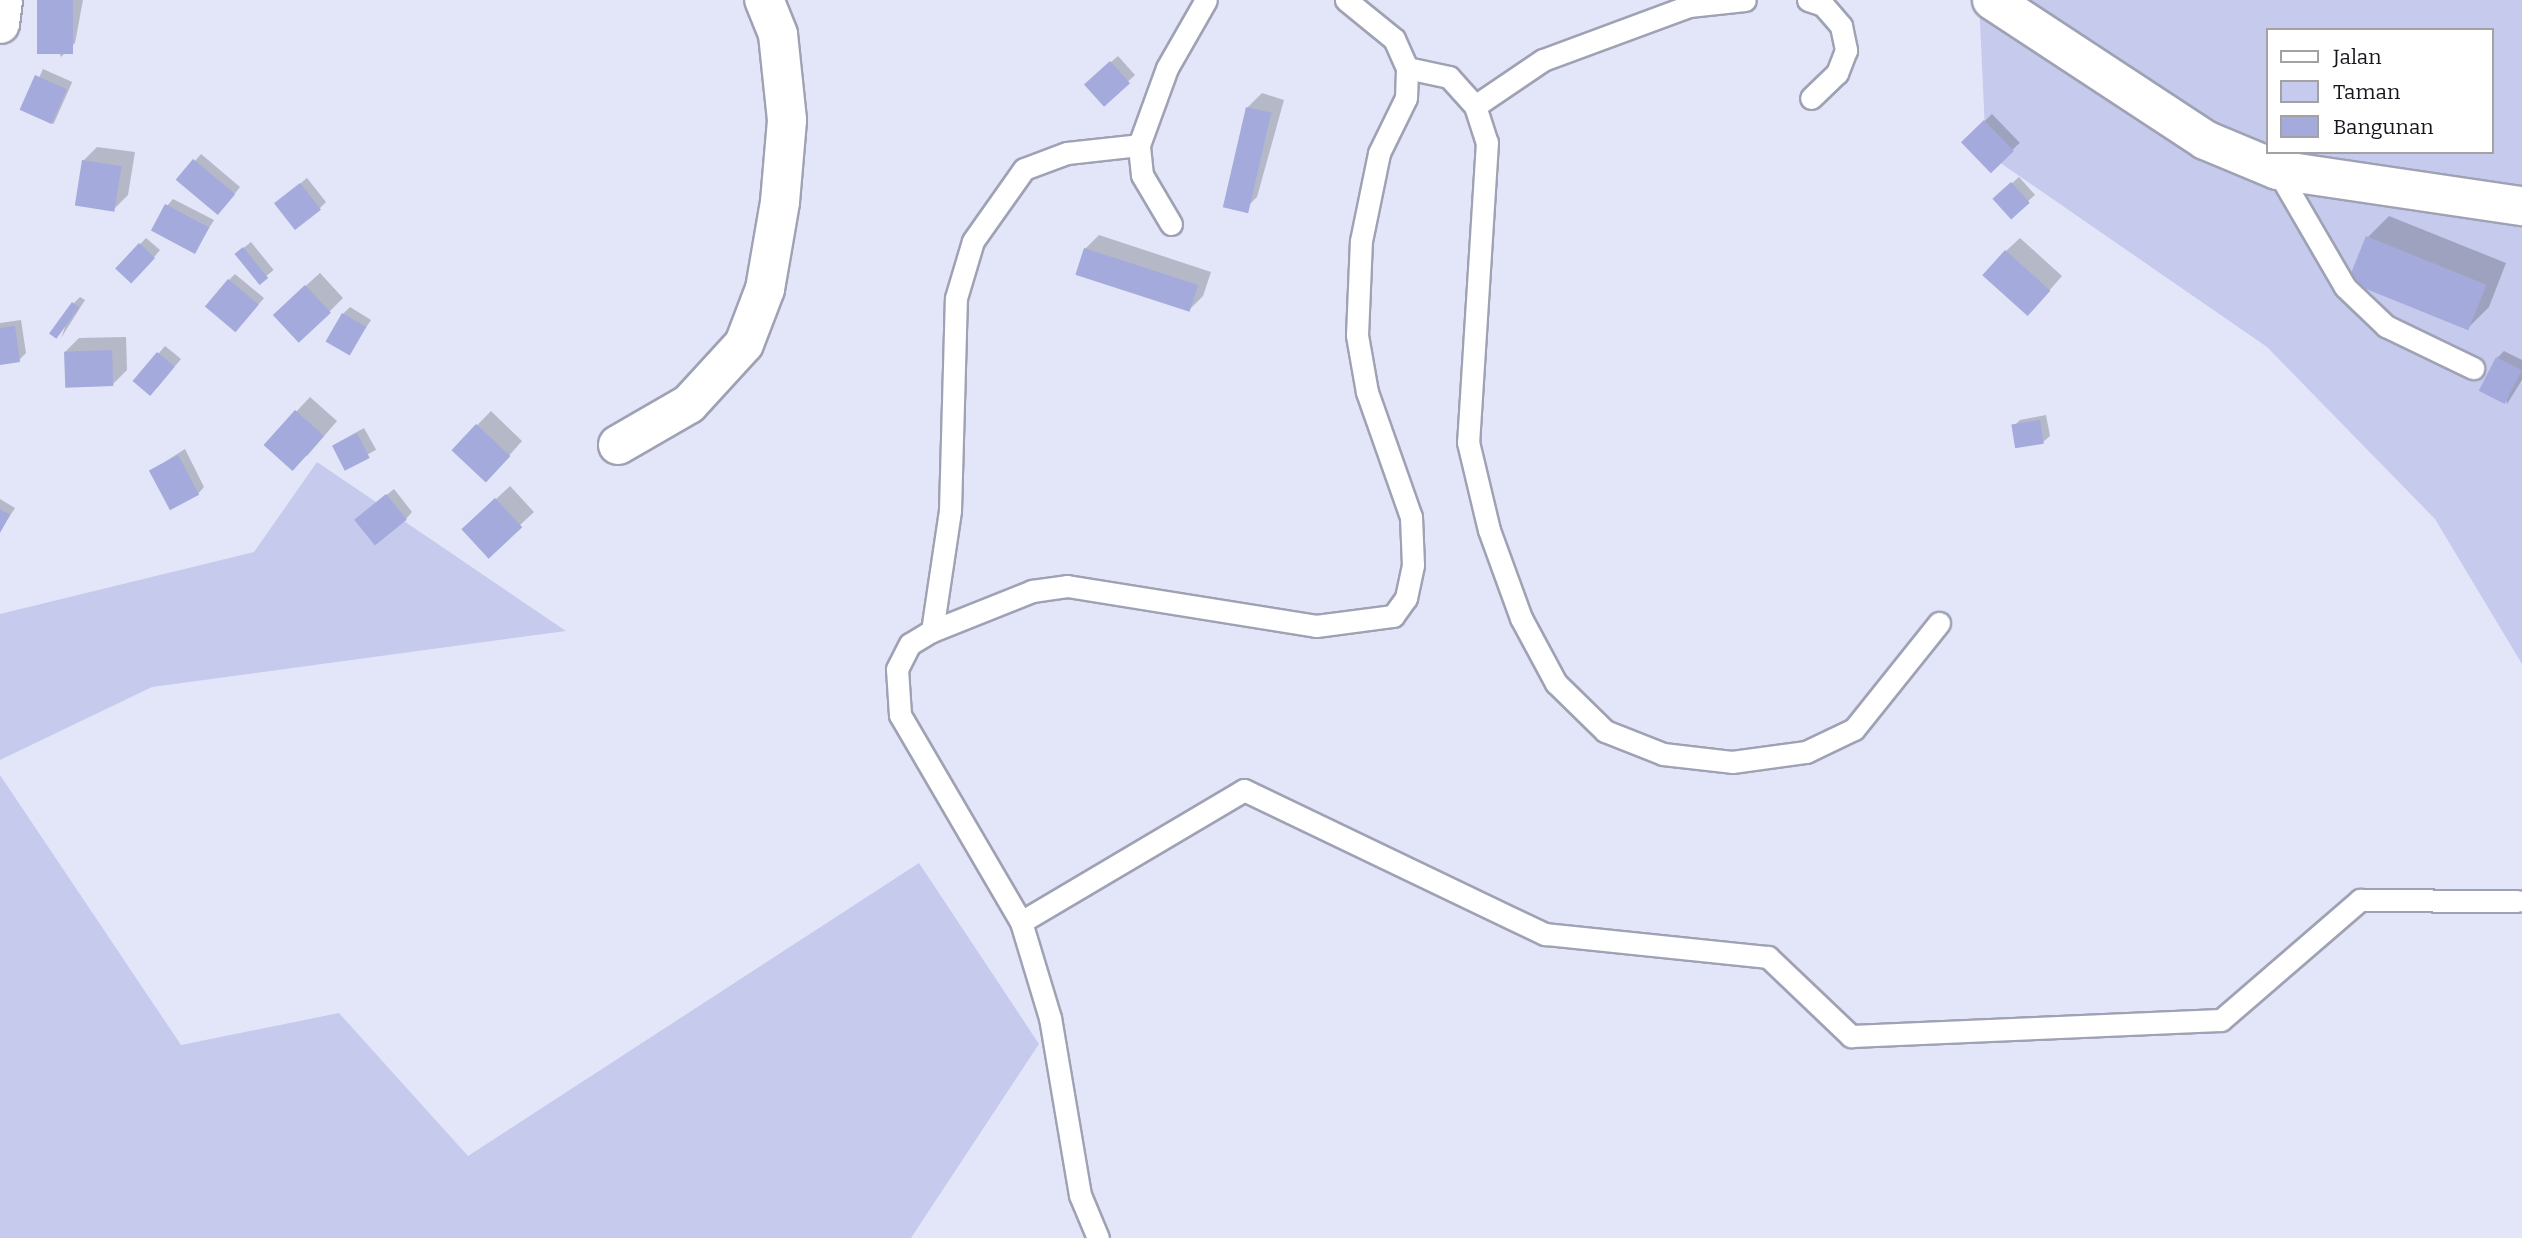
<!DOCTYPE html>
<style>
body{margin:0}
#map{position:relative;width:2522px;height:1238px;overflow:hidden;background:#e3e6f9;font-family:Bitter,serif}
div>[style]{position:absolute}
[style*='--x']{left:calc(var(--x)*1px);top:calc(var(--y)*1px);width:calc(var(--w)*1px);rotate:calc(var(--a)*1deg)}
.green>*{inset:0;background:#c6cbee}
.shadow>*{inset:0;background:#0003;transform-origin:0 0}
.building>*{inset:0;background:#a4aadc;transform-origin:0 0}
.roads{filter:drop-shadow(2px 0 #9fa2b4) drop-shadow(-2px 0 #9fa2b4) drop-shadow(0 2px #9fa2b4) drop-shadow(0 -2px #9fa2b4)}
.lane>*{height:21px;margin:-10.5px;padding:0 10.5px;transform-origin:10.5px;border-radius:10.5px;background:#fff}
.street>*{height:38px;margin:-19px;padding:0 19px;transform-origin:19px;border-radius:19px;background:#fff}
span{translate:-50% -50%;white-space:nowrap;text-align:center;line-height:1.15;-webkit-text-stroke:7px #fff;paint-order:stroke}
.legend{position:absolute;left:2266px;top:28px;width:228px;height:126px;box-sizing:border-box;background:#fff;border:2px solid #a2a2a5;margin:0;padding:9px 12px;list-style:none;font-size:21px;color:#16161d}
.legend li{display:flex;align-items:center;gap:14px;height:35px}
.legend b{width:35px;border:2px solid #a2a2a5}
</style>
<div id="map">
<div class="green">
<i style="clip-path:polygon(evenodd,1979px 0,2522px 0,2522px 664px,2435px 519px,2267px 347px,1986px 153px,1979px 0,2268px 30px,2492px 30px,2492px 152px,2268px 152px,2268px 30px)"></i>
<i style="clip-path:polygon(317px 462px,566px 631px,152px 687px,0 760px,0 614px,254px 552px)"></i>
<i style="clip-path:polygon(0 775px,181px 1045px,339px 1013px,468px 1156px,919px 863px,1039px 1044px,911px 1238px,0 1238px)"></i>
</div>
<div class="shadow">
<i style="clip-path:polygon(38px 0,83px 0,75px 43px,61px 57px)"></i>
<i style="clip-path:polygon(1118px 56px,1135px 75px,1104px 104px,1093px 78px)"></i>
<i style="left:43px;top:69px;width:32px;height:46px;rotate:24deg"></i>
<i style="clip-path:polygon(1262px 93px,1284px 100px,1257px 197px,1243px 211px,1248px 107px)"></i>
<i style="left:1992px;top:114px;width:40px;height:40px;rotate:46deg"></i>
<i style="clip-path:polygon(97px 147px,135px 152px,128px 195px,114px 209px,83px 161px)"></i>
<i style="clip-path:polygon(201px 154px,240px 187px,225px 206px,195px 161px)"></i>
<i style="left:2019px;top:177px;width:24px;height:33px;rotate:48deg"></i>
<i style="clip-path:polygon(307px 178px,326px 202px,319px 209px,283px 198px)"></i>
<i style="clip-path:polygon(173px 199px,214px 220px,195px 251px,167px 206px)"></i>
<i style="clip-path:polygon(2389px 216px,2506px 263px,2489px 307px,2468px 328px,2368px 237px)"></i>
<i style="clip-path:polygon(1099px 235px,1211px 272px,1203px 296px,1189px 310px,1085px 249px)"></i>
<i style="clip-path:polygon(146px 238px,160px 250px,139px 275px,118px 268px)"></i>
<i style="clip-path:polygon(2020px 238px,2062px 276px,2041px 300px,2006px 251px)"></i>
<i style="left:251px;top:242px;width:36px;height:18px;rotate:51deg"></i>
<i style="clip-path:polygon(320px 273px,343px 298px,329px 312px,289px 301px)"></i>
<i style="clip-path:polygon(235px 274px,264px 298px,242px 324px,229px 280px)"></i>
<i style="clip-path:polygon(80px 297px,85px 300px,61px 338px,74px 303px)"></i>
<i style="clip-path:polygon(350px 307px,371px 320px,349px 353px,343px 314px)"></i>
<i style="clip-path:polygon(21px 320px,26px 353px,19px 360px,0 363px,0 323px)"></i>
<i style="clip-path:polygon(126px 337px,127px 370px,113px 384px,65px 352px,79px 338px)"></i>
<i style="clip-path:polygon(165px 346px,181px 359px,157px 388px,135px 381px)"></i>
<i style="clip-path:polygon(2504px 351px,2522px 360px,2522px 380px,2507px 404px,2497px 358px)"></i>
<i style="clip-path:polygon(310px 397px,337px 421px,307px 456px,265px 445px)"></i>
<i style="clip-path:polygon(491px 411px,522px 441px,499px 467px,453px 450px)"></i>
<i style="clip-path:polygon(2046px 415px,2050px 436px,2043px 442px,2014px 426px,2020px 420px)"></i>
<i style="left:364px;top:428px;width:25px;height:35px;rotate:61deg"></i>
<i style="clip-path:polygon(185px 449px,204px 487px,198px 494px,152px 470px)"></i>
<i style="clip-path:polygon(510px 486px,534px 512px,520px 525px,478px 516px)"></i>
<i style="clip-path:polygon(394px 489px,412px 512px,406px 519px,363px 514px)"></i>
<i style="clip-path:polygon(0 499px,15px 508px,0 531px)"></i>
</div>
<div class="building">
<i style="left:37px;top:0;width:36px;height:54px"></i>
<i style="left:1110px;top:61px;width:30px;height:35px;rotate:48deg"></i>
<i style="left:35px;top:75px;width:35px;height:38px;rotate:24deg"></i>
<i style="left:1246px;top:107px;width:26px;height:103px;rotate:13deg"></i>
<i style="left:1984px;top:120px;width:43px;height:32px;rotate:46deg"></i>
<i style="left:193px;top:159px;width:55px;height:27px;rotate:40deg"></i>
<i style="left:82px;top:160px;width:40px;height:46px;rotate:9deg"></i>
<i style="left:2011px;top:182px;width:28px;height:25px;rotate:48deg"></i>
<i style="left:300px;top:183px;width:34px;height:33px;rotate:52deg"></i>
<i style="left:165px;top:204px;width:50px;height:30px;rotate:28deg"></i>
<i style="left:2366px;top:236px;width:130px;height:49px;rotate:22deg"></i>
<i style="left:139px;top:243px;width:22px;height:35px;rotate:43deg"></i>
<i style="left:243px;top:247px;width:40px;height:11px;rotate:51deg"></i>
<i style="left:1084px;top:248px;width:120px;height:28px;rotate:18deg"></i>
<i style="left:2005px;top:250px;width:61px;height:34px;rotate:42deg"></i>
<i style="left:228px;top:279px;width:40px;height:36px;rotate:40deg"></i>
<i style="left:305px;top:285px;width:38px;height:44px;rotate:47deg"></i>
<i style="left:72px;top:302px;width:9px;height:39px;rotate:36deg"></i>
<i style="left:342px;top:313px;width:28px;height:33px;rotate:30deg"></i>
<i style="clip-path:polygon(15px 326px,20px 362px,0 365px,0 328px)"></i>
<i style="left:112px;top:350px;width:36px;height:48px;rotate:88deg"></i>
<i style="left:157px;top:352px;width:23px;height:38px;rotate:40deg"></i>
<i style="left:2496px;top:357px;width:29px;height:38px;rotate:27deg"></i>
<i style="left:295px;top:410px;width:39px;height:47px;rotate:42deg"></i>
<i style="left:2040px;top:420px;width:24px;height:29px;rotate:81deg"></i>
<i style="left:476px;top:424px;width:47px;height:36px;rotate:43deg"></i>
<i style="left:357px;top:433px;width:28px;height:28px;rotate:63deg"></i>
<i style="left:178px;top:455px;width:45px;height:33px;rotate:62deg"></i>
<i style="left:386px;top:494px;width:33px;height:41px;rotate:51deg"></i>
<i style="left:495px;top:498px;width:40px;height:46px;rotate:47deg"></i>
<i style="clip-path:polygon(0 509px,10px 515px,0 533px)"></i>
</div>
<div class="roads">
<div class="lane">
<i style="--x:1808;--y:0;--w:16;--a:18"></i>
<i style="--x:1823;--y:5;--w:28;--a:49"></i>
<i style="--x:1841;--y:26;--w:25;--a:78"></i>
<i style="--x:1846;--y:50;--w:25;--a:111"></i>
<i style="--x:1837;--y:73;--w:36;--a:136"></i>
<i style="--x:1407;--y:68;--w:43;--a:12.1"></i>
<i style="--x:1449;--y:77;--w:39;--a:48"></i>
<i style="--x:1475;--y:106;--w:38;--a:72"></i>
<i style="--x:1487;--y:142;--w:301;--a:93.6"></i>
<i style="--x:1468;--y:442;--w:90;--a:76.6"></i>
<i style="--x:1489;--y:530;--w:94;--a:70"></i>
<i style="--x:1521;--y:618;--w:74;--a:61.7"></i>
<i style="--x:1556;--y:683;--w:69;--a:44.4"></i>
<i style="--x:1605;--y:731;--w:62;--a:21.6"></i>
<i style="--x:1663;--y:754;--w:69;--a:6.6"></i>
<i style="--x:1732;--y:762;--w:75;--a:-7.7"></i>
<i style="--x:1806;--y:752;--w:53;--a:-25.6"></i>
<i style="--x:1854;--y:729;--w:136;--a:-51.3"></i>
<i style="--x:1475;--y:106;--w:82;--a:-34.1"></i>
<i style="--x:1543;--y:60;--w:156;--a:-20.3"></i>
<i style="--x:1689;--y:6;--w:56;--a:-6.1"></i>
<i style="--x:2277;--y:170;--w:135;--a:59.8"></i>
<i style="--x:2345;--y:287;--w:57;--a:43.6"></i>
<i style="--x:2386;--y:326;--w:97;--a:25.8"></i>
<i style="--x:1171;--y:224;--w:57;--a:-120.6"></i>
<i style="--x:1142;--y:175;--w:30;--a:-96"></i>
<i style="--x:1139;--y:145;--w:82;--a:-70"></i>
<i style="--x:1167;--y:68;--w:78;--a:-60.2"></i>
<i style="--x:932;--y:631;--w:122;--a:-81.5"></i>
<i style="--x:950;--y:510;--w:212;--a:-88.4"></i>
<i style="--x:956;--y:298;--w:59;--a:-73.4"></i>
<i style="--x:973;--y:241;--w:88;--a:-54.7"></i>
<i style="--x:1024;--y:169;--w:46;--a:-20.4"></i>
<i style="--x:1067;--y:153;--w:72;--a:-6.3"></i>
<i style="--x:1021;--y:922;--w:259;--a:-30.6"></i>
<i style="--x:1244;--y:790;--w:334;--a:25.6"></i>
<i style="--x:1545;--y:934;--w:224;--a:5.9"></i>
<i style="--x:1768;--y:957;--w:115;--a:43.6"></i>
<i style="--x:1851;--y:1036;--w:370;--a:-2.5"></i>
<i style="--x:2221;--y:1020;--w:184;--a:-40.8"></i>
<i style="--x:2360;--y:900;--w:157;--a:0.4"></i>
<i style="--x:1098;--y:1238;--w:47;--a:-112.7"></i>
<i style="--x:1080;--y:1195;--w:180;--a:-99.6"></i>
<i style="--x:1050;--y:1018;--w:100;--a:-106.8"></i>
<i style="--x:1021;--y:922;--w:240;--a:-120.3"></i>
<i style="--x:900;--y:715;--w:46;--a:-93.7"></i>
<i style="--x:897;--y:669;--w:28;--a:-63"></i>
<i style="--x:910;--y:644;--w:26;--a:-31"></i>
<i style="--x:932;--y:631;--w:108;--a:-21.8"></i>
<i style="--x:1032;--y:591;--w:35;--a:-8"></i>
<i style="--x:1067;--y:586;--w:252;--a:9.1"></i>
<i style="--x:1316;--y:626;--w:78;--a:-7.4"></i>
<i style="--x:1393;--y:616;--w:22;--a:-54"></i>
<i style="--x:1406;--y:598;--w:34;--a:-78"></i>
<i style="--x:1413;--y:565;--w:48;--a:-92.4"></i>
<i style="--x:1411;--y:517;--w:133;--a:-109.4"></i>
<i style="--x:1367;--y:392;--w:58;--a:-100"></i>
<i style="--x:1357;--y:335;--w:94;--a:-87.6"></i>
<i style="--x:1361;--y:241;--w:90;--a:-78.4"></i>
<i style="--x:1379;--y:153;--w:61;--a:-63.9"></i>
<i style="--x:1406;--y:98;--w:30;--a:-88"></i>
<i style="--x:1407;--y:68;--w:32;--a:-114"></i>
<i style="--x:1394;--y:39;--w:62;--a:-140.9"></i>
</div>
<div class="street">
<i style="--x:1992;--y:0;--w:255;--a:33.3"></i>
<i style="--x:2205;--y:140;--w:78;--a:22.6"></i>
<i style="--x:2277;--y:170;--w:248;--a:8.4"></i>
<i style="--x:0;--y:24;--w:24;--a:-83"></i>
<i style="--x:618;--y:445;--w:82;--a:-30"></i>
<i style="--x:689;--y:404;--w:81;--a:-47.5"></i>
<i style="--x:744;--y:344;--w:59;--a:-69.1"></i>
<i style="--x:765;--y:289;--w:88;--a:-80.2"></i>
<i style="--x:780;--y:202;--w:82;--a:-85.1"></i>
<i style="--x:787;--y:120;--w:86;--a:-96"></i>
<i style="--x:778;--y:34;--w:37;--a:-112"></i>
</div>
</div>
<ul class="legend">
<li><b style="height:9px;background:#fff"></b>Jalan</li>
<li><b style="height:19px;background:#c6cbee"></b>Taman</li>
<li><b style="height:19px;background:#a4aadc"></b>Bangunan</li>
</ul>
</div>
